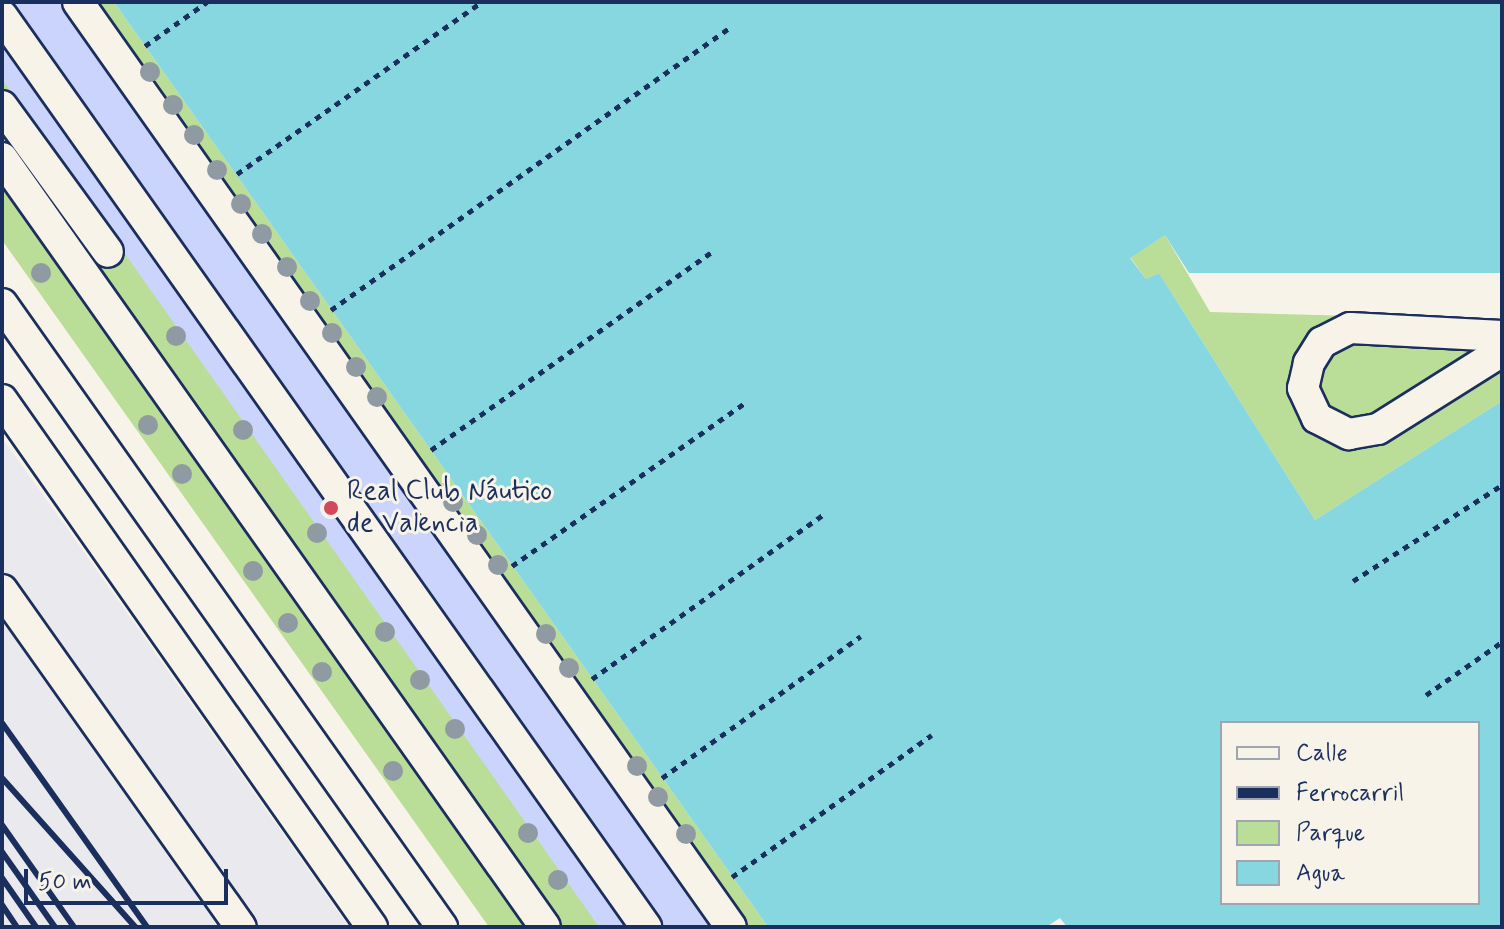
<!DOCTYPE html>
<meta charset="utf-8">
<style>
body{margin:0}
#map{position:relative;width:1504px;height:929px;overflow:hidden;background:#f7f3e8;font-family:Mynerve,sans-serif}
div>[style]{position:absolute}
[style*='--x']{left:calc(var(--x)*1px);top:calc(var(--y)*1px);width:calc(var(--w)*1px);rotate:calc(var(--a)*1deg)}
.built>*{inset:0;background:#eaeaee}
.green>*{inset:0;background:#badd97}
.water>*{inset:0;background:#86d7e0}
.pier>*{inset:0;background:#f7f3e8;transform-origin:0 0}
.building>*{inset:0;background:#cbd4fc}
.path>*{height:5px;margin-top:-2.5px;transform-origin:0;background:repeating-linear-gradient(90deg,#1b2f5e 0 6px,transparent 0 12px)}
.roads{filter:drop-shadow(2px 0 #1b2f5e) drop-shadow(-2px 0 #1b2f5e) drop-shadow(0 2px #1b2f5e) drop-shadow(0 -2px #1b2f5e)}
.minor>*{height:30px;margin:-15px;padding:0 15px;transform-origin:15px;border-radius:15px;background:#f7f3e8}
.rail>*{height:6px;margin:-3px;padding:0 3px;transform-origin:3px;border-radius:3px;background:#1b2f5e}
.trees>*{width:20px;height:20px;margin:-10px;border-radius:50%;background:#909aa2}
.dots>*{width:22px;height:22px;translate:-50% -50%;box-sizing:border-box;border:4px solid #f7f3e8;border-radius:50%}
span{translate:-50% -50%;white-space:nowrap;text-align:center;line-height:1.15;-webkit-text-stroke:6px #f7f3e8;paint-order:stroke}
.poi-label{font-size:28px;color:#1b2f5e}
.left{translate:0 -50%;text-align:left}
.frame{position:absolute;inset:0;border:4px solid #1b2f5e;pointer-events:none}
.legend{position:absolute;left:1220px;top:721px;width:260px;height:184px;box-sizing:border-box;background:#f7f3e8;border:2px solid #9fa5b1;margin:0;padding:10px 14px;list-style:none;font-size:24px;color:#1b2f5e}
.legend li{display:flex;align-items:center;gap:16px;height:40px}
.legend b{width:40px;border:2px solid #9fa5b1}
.scale{position:absolute;left:24px;top:869px;width:204px;height:36px;box-sizing:border-box;border:4px solid #1b2f5e;border-top:0;padding-left:10px;font-size:24px;line-height:28px;white-space:nowrap;color:#1b2f5e;-webkit-text-stroke:6px #f7f3e8;paint-order:stroke}
</style>
<div id="map">
<div class="built">
<i style="clip-path:polygon(2px 438px,67px 528px,349px 927px,2px 927px)"></i>
</div>
<div class="green">
<i style="clip-path:polygon(2px 2px,114px 2px,768px 927px,489px 927px,2px 240px)"></i>
<i style="clip-path:polygon(1165px 235px,1210px 312px,1502px 320px,1502px 401px,1315px 520px,1159px 273px,1146px 279px,1130px 257px)"></i>
</div>
<div class="water">
<i style="clip-path:polygon(evenodd,114px 2px,1502px 2px,1502px 275px,1189px 273px,1165px 235px,1130px 258px,1146px 279px,1159px 273px,1315px 520px,1502px 401px,1502px 927px,1067px 927px,1060px 918px,1046px 927px,768px 927px,114px 2px,1222px 723px,1478px 723px,1478px 903px,1222px 903px,1222px 723px)"></i>
</div>
<div class="pier">
<i style="left:1189px;top:273px;width:313px;height:4px"></i>
</div>
<div class="building">
<i style="clip-path:polygon(2px 2px,64px 2px,717px 927px,599px 927px,2px 79px)"></i>
</div>
<div class="path">
<i style="--x:145;--y:46;--w:76;--a:-35.4"></i>
<i style="--x:237;--y:174;--w:299;--a:-35.1"></i>
<i style="--x:331;--y:310;--w:488;--a:-35.3"></i>
<i style="--x:431;--y:450;--w:347;--a:-35.2"></i>
<i style="--x:512;--y:566;--w:286;--a:-35"></i>
<i style="--x:1353;--y:581;--w:177;--a:-32.8"></i>
<i style="--x:592;--y:679;--w:287;--a:-35.4"></i>
<i style="--x:1426;--y:695;--w:93;--a:-34.9"></i>
<i style="--x:662;--y:778;--w:244;--a:-35.5"></i>
<i style="--x:732;--y:877;--w:245;--a:-35.4"></i>
</div>
<div class="roads">
<div class="minor">
<i style="--x:78;--y:2;--w:1132;--a:54.78"></i>
<i style="--x:2;--y:16;--w:1116;--a:54.74"></i>
<i style="--x:2;--y:106;--w:180;--a:54"></i>
<i style="--x:2;--y:158;--w:941;--a:54.77"></i>
<i style="--x:2;--y:304;--w:763;--a:54.77"></i>
<i style="--x:1502;--y:336;--w:152;--a:-177"></i>
<i style="--x:1350;--y:328;--w:31;--a:153"></i>
<i style="--x:1322;--y:342;--w:25;--a:122"></i>
<i style="--x:1309;--y:363;--w:26;--a:103"></i>
<i style="--x:1303;--y:388;--w:33;--a:65"></i>
<i style="--x:1317;--y:418;--w:36;--a:27"></i>
<i style="--x:1349;--y:434;--w:29;--a:-10"></i>
<i style="--x:1378;--y:429;--w:146;--a:-32.2"></i>
<i style="--x:2;--y:400;--w:644;--a:54.93"></i>
<i style="--x:2;--y:590;--w:413;--a:54.7"></i>
</div>
</div>
<div class="rail">
<i style="--x:2;--y:723;--w:250;--a:54.6"></i>
<i style="--x:2;--y:778;--w:200;--a:48.2"></i>
<i style="--x:2;--y:825;--w:125;--a:54.8"></i>
<i style="--x:2;--y:852;--w:92;--a:54.8"></i>
<i style="--x:2;--y:878;--w:60;--a:55.2"></i>
<i style="--x:2;--y:905;--w:27;--a:56"></i>
</div>
<div class="trees">
<i style="left:150px;top:72px"></i>
<i style="left:173px;top:105px"></i>
<i style="left:194px;top:135px"></i>
<i style="left:217px;top:170px"></i>
<i style="left:241px;top:204px"></i>
<i style="left:262px;top:234px"></i>
<i style="left:287px;top:267px"></i>
<i style="left:41px;top:273px"></i>
<i style="left:310px;top:301px"></i>
<i style="left:332px;top:333px"></i>
<i style="left:176px;top:336px"></i>
<i style="left:356px;top:367px"></i>
<i style="left:377px;top:397px"></i>
<i style="left:148px;top:425px"></i>
<i style="left:243px;top:430px"></i>
<i style="left:182px;top:474px"></i>
<i style="left:453px;top:502px"></i>
<i style="left:317px;top:533px"></i>
<i style="left:477px;top:535px"></i>
<i style="left:498px;top:565px"></i>
<i style="left:253px;top:571px"></i>
<i style="left:288px;top:623px"></i>
<i style="left:385px;top:632px"></i>
<i style="left:546px;top:634px"></i>
<i style="left:569px;top:668px"></i>
<i style="left:322px;top:672px"></i>
<i style="left:420px;top:680px"></i>
<i style="left:455px;top:729px"></i>
<i style="left:637px;top:766px"></i>
<i style="left:393px;top:771px"></i>
<i style="left:658px;top:797px"></i>
<i style="left:528px;top:833px"></i>
<i style="left:686px;top:834px"></i>
<i style="left:558px;top:880px"></i>
</div>
<div class="dots">
<i style="left:331px;top:508px;background:#d1495b"></i>
</div>
<div class="poi-label">
<span class="left" style="left:347px;top:508px">Real Club Náutico<br>de Valencia</span>
</div>
<div class="frame"></div>
<ul class="legend">
<li><b style="height:10px;background:#f7f3e8"></b>Calle</li>
<li><b style="height:10px;background:#1b2f5e"></b>Ferrocarril</li>
<li><b style="height:22px;background:#badd97"></b>Parque</li>
<li><b style="height:22px;background:#86d7e0"></b>Agua</li>
</ul>
<div class="scale">50 m</div>
</div>
